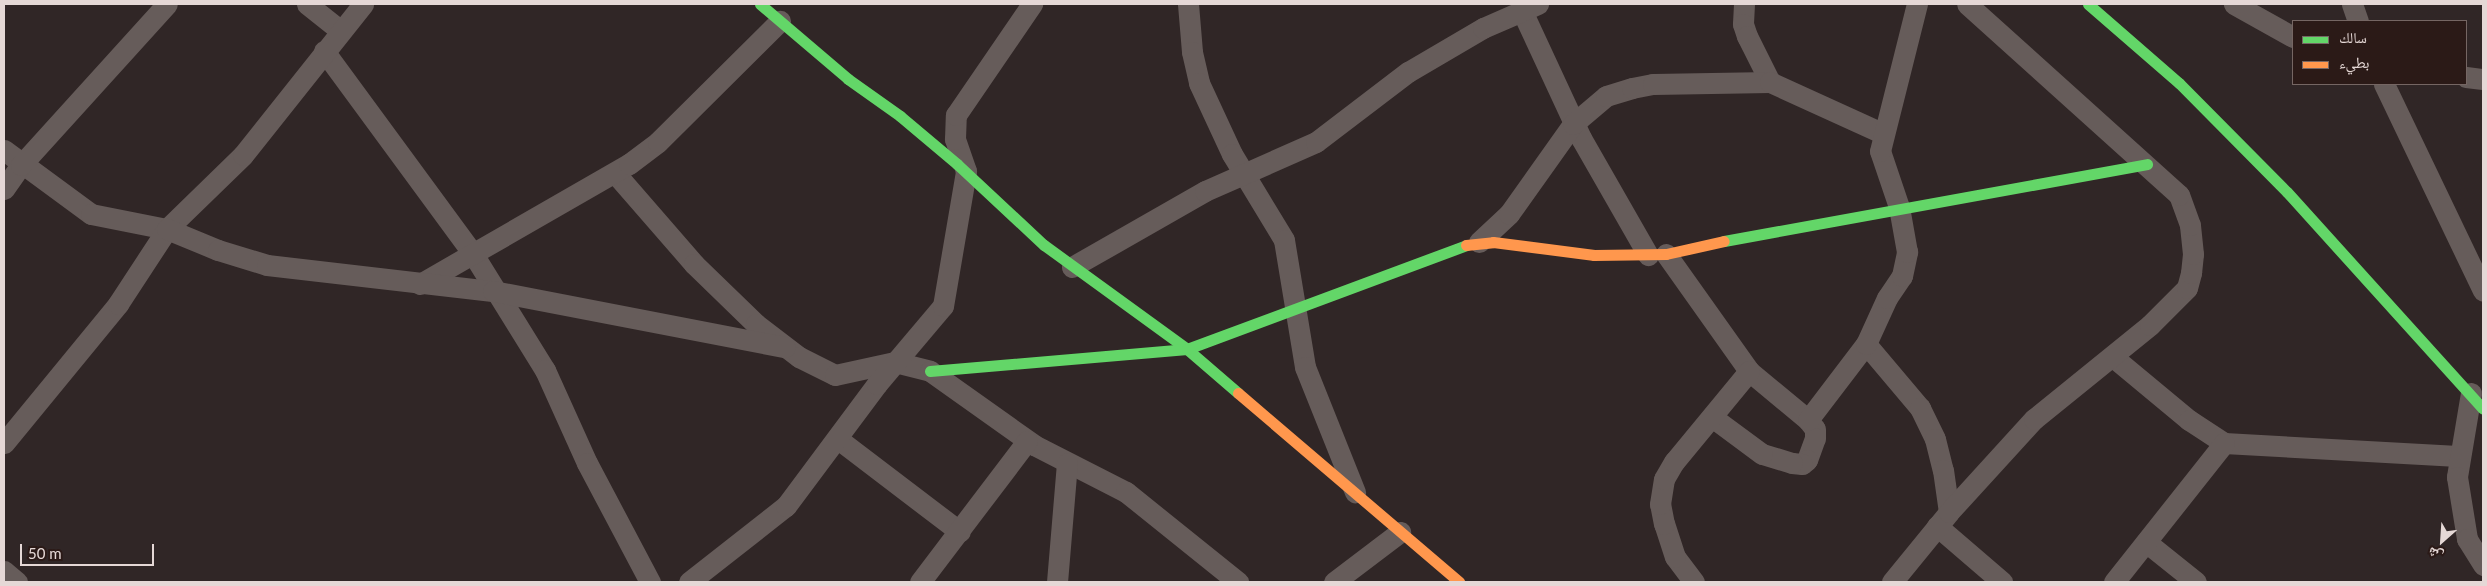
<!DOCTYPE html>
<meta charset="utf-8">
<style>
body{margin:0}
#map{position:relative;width:2487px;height:586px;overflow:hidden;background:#302626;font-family:Lato,"Noto Naskh Arabic",sans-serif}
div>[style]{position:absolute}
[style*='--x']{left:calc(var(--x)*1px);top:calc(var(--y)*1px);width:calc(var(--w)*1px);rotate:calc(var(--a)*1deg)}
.street>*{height:21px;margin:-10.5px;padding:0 10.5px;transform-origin:10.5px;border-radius:10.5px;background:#665c5a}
.fast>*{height:11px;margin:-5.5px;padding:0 5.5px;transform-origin:5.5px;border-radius:5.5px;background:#63d668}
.slow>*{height:11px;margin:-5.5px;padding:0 5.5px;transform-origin:5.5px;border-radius:5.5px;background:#ff974d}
span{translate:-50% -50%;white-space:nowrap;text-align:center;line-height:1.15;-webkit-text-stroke:5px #2b1a17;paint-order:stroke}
.frame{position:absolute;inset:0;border:5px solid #e5d8d6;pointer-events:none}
.legend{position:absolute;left:2292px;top:20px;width:175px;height:65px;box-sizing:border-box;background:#2b1a17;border:1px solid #756663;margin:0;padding:6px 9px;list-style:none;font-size:15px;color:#e5d8d6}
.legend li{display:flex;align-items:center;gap:10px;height:25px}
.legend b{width:25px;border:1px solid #756663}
.north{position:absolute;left:2417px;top:516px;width:50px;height:50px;-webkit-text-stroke:4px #2b1a17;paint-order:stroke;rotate:206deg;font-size:14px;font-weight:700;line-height:20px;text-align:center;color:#e5d8d6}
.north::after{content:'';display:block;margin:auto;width:18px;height:22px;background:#e5d8d6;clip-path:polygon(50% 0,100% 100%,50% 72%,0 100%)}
.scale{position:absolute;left:20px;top:544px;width:134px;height:22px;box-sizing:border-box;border:2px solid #e5d8d6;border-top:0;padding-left:6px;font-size:15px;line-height:18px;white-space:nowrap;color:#e5d8d6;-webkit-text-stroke:4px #2b1a17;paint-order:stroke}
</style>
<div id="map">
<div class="street">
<i style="--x:307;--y:4;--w:43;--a:38.5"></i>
<i style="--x:1188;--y:4;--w:48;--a:85.2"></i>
<i style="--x:1192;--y:52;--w:32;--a:77"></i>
<i style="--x:1199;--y:83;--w:78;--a:65.1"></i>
<i style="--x:1232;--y:154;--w:100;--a:58.8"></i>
<i style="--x:1284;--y:240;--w:129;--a:80.6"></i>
<i style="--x:1305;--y:367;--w:135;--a:68.2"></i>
<i style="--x:1744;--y:4;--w:20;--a:93"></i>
<i style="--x:1743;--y:24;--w:13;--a:72"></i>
<i style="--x:1747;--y:36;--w:51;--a:63.4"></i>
<i style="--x:2234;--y:4;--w:68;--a:29.2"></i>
<i style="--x:2352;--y:4;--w:18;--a:71"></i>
<i style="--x:1522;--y:11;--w:140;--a:65.1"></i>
<i style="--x:1581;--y:138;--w:135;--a:60.2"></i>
<i style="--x:324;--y:51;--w:252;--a:53.7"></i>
<i style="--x:473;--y:254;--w:137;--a:58.2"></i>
<i style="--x:545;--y:370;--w:102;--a:65.7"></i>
<i style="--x:587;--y:463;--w:135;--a:62.1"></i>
<i style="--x:2466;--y:77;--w:17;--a:7"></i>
<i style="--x:2384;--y:84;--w:229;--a:64.4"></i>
<i style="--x:4;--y:150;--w:108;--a:36.3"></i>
<i style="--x:91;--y:214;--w:77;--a:11.2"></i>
<i style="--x:167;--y:229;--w:106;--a:-44.2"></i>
<i style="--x:243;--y:155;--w:193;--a:-51.5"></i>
<i style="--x:615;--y:173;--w:121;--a:49"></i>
<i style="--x:694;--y:264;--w:86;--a:44.1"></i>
<i style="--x:756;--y:324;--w:54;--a:37.5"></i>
<i style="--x:799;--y:357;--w:40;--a:26.6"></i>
<i style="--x:835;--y:375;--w:61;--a:-12.2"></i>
<i style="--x:895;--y:362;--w:36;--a:14"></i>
<i style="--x:930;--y:371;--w:128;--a:35.4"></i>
<i style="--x:1034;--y:445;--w:103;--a:27.1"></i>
<i style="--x:1126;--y:492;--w:144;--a:38.8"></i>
<i style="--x:4;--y:189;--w:29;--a:-55"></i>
<i style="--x:21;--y:165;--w:217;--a:-47.8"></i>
<i style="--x:1479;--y:242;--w:41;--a:-43"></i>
<i style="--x:1509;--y:214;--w:110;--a:-54.6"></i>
<i style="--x:1573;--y:124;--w:43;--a:-40.3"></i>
<i style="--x:1606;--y:96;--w:27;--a:-17"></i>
<i style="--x:1632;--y:88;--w:21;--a:-11"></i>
<i style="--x:1653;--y:84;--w:117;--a:-1"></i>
<i style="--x:1770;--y:82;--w:123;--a:24.5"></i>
<i style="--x:1666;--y:254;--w:143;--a:54.6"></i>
<i style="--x:1749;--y:371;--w:77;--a:39.7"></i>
<i style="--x:1808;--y:420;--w:11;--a:52"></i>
<i style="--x:1815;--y:429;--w:9;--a:90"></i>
<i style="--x:1815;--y:438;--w:23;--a:110"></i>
<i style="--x:1807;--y:460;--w:6;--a:141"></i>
<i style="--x:1802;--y:464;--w:10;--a:-174"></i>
<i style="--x:1792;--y:463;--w:31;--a:-163"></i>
<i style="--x:1762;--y:454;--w:62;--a:-143.5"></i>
<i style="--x:1072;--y:267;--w:153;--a:-29.7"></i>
<i style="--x:1205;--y:191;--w:121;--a:-23.8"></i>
<i style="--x:1316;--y:142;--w:116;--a:-37.3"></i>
<i style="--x:1408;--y:72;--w:87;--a:-30.4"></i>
<i style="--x:1483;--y:28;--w:60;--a:-23.6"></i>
<i style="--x:420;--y:284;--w:241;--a:-29.9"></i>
<i style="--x:629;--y:164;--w:36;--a:-37"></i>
<i style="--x:658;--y:142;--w:172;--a:-44.8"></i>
<i style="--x:1866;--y:344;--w:84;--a:49.8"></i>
<i style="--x:1920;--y:408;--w:34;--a:64"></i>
<i style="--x:1935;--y:439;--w:32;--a:76"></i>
<i style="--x:1943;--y:470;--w:42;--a:81.9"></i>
<i style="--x:2113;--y:357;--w:99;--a:39.7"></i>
<i style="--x:2189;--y:420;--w:42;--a:33.3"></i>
<i style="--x:2224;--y:443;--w:234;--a:3.2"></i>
<i style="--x:2471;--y:393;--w:85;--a:99.5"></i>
<i style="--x:2457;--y:477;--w:63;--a:80.8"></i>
<i style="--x:2467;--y:539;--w:31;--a:58"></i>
<i style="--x:1808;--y:420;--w:96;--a:-52.7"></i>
<i style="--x:1866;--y:344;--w:51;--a:-65.5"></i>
<i style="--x:1887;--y:298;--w:27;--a:-56"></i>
<i style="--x:1902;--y:276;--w:25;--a:-78"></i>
<i style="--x:1907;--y:252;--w:46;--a:-100.1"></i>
<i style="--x:1899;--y:207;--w:59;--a:-108.7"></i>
<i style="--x:1880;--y:151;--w:152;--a:-75.9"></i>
<i style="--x:838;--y:439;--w:153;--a:37.3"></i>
<i style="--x:4;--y:443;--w:180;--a:-50.6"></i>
<i style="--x:118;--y:304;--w:90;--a:-56.8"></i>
<i style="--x:167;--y:229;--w:55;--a:22.4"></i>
<i style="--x:218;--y:250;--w:51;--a:17"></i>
<i style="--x:267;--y:265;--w:227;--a:6.6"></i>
<i style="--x:493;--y:291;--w:297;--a:10.9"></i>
<i style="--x:1937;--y:526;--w:86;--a:40.7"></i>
<i style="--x:2146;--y:542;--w:64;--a:38.7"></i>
<i style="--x:4;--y:571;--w:17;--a:40"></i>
<i style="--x:689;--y:582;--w:123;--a:-38.1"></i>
<i style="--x:786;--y:506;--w:152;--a:-53.3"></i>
<i style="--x:877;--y:384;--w:102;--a:-49.8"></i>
<i style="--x:943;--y:306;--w:137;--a:-80.3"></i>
<i style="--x:966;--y:171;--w:34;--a:-109"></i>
<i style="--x:955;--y:139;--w:24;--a:-88"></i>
<i style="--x:956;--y:115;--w:135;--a:-55.6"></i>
<i style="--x:920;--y:582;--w:177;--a:-52.8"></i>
<i style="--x:1057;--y:582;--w:119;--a:-85.2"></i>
<i style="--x:1334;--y:582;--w:83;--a:-37.1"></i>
<i style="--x:1694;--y:582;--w:31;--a:-127"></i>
<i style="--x:1675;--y:557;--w:35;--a:-108"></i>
<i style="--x:1664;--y:524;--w:20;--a:-101"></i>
<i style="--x:1660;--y:504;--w:25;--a:-81"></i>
<i style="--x:1664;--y:479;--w:20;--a:-60"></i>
<i style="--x:1674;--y:462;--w:118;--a:-50.5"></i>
<i style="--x:1892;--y:582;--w:90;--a:-50.8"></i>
<i style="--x:1949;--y:512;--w:126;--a:-47.6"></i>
<i style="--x:2034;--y:419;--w:149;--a:-39"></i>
<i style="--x:2150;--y:325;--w:52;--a:-45"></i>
<i style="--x:2187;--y:288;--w:16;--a:-75"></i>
<i style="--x:2191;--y:273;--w:19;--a:-84"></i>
<i style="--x:2193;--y:254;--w:29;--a:-96"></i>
<i style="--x:2190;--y:225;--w:32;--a:-110"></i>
<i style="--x:2179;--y:195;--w:285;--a:-138"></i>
<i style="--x:2114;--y:582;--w:177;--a:-51.6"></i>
</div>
<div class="fast">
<i style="--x:760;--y:4;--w:116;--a:40.4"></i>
<i style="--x:848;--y:79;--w:64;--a:35.4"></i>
<i style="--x:900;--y:116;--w:75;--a:40.1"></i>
<i style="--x:957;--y:164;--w:119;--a:43"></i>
<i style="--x:1044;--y:245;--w:177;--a:36"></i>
<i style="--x:1187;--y:349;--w:67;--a:40.8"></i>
<i style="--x:2088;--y:4;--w:121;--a:41"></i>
<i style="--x:2179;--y:83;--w:153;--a:45.3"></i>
<i style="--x:2287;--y:192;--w:292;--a:47.9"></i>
<i style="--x:1724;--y:241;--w:430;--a:-10.3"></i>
<i style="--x:930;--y:371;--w:258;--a:-4.9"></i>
<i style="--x:1187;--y:349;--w:298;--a:-20.4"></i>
</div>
<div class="slow">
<i style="--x:1466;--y:245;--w:27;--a:-6"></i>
<i style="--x:1493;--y:242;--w:102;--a:7.3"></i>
<i style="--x:1594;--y:255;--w:72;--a:-0.8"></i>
<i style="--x:1666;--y:254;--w:59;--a:-12.6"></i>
<i style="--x:1238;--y:393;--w:291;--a:40.5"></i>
</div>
<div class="frame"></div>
<ul class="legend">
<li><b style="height:6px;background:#63d668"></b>سالك</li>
<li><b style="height:6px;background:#ff974d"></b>بطيء</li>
</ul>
<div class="north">ش</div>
<div class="scale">50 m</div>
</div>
